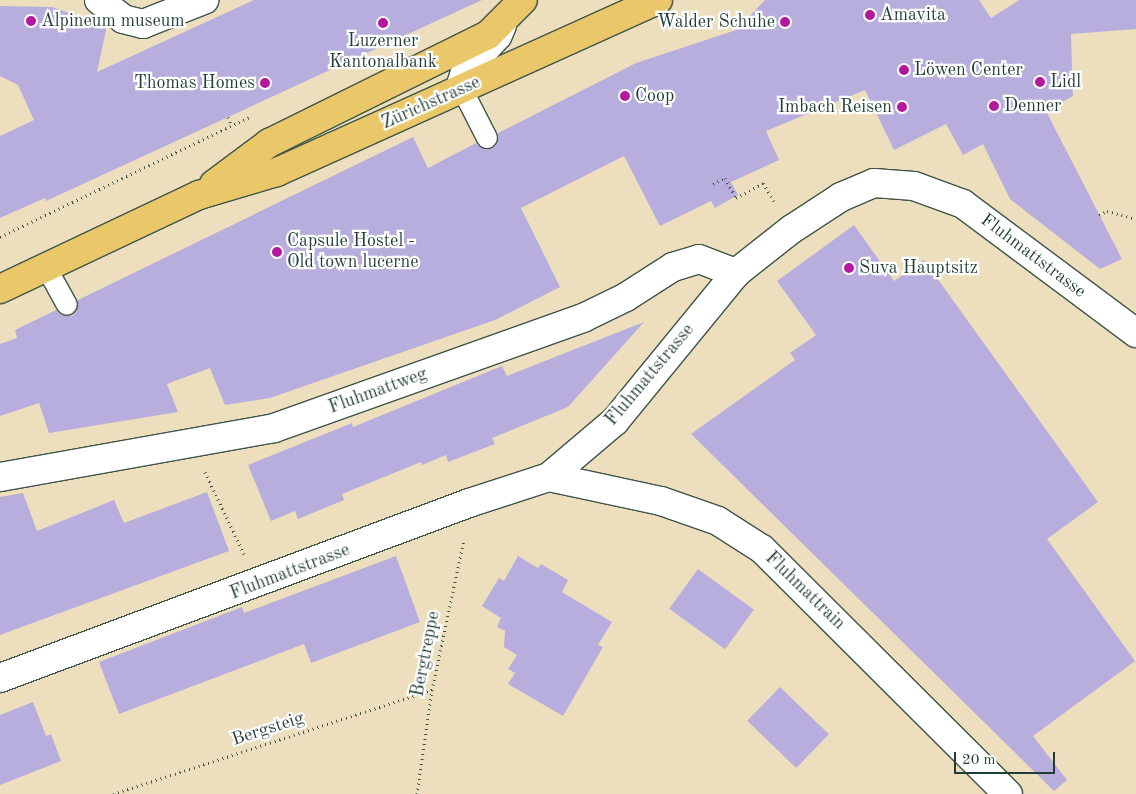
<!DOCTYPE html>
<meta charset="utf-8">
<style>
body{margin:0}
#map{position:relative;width:1136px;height:794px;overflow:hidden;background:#eddfbd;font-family:"Old Standard TT",serif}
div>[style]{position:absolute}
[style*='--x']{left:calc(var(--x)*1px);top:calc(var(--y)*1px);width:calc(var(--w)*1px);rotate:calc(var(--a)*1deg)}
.building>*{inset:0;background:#b8aede;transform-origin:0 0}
.path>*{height:3px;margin-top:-1.5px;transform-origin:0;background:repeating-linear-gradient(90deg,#3e5549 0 1px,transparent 0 5px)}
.roads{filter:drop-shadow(1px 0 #3e5549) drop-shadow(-1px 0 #3e5549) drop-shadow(0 1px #3e5549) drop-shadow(0 -1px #3e5549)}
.service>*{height:20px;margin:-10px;padding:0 10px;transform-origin:10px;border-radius:10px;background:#fff}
.minor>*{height:28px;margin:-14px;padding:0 14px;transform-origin:14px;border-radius:14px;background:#fff}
.primary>*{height:28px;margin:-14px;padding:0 14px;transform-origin:14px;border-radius:14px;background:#eac769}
.dots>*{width:14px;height:14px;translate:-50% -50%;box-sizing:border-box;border:2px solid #fff;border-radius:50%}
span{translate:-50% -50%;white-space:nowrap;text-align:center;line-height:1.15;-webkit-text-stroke:4.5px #fff;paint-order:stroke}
.poi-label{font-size:18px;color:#1f3d34}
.left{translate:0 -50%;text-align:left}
.right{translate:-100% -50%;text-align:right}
.street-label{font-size:18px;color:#1f3d34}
.scale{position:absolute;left:954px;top:752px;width:101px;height:22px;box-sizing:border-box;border:2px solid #1f3d34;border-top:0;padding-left:6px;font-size:15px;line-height:18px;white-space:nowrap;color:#1f3d34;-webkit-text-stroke:4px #fff;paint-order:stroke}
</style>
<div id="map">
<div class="building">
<i style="clip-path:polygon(254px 0,482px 0,46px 201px,45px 198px,0 218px,0 136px,34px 120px,18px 85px,0 76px,0 6px,52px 7px,107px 26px,97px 72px)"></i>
<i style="clip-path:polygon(765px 0,979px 0,991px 18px,1019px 0,1136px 0,1136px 29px,1071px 34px,1073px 96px,1046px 111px,1122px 259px,1100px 269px,1010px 199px,983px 144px,963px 155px,946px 124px,894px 150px,865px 90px,766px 131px,779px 160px,731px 182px,738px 195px,715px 208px,711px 201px,660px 226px,624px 156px,521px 208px,560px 287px,495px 320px,270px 398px,225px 405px,210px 368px,167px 384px,178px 412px,49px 433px,39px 403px,0 416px,0 344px,17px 338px,15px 330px,56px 310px,61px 315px,72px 316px,77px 311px,78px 300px,413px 137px,428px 168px,476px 143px,481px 148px,492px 149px,497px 144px,498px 133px,636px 63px,736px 30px)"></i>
<i style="clip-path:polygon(854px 225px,894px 281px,924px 260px,1098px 502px,1047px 539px,1135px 661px,1033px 736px,1067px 780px,1054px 791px,691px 434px,795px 360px,790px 353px,816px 335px,777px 281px)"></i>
<i style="clip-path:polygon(644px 322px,568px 407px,492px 438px,495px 444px,448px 462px,446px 455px,422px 465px,421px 462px,342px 494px,344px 500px,298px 519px,295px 511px,271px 521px,248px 465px,352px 423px,353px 427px,502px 366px,507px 376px)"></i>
<i style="clip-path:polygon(207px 492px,229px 551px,0 635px,0 497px,23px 493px,37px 531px,114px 500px,124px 523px)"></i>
<i style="clip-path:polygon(396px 556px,420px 622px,311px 663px,304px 644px,119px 714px,99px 662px,242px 607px,244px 613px)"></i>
<i style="clip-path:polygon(518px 556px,538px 568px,541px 564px,568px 580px,562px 592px,612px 622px,598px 645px,603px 647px,563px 716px,508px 684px,515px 673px,508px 669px,517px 655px,504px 647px,505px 631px,497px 627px,501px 618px,482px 606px,499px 578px,504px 581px)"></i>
<i style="left:698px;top:569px;width:69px;height:49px;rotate:36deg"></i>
<i style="left:780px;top:687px;width:68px;height:47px;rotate:44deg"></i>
<i style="clip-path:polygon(33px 702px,46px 736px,51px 734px,61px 761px,0 785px,0 715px)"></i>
</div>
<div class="path">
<i style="--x:228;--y:117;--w:9;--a:69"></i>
<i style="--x:713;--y:184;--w:13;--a:-27"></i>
<i style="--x:725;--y:178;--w:23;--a:61"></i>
<i style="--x:736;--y:198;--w:31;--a:-29"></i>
<i style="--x:763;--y:183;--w:22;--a:58"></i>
<i style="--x:1099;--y:215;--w:9;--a:-27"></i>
<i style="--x:1107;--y:211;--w:30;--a:15"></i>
<i style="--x:0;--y:237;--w:276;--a:-25.7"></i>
<i style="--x:205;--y:472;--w:91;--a:64.6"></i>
<i style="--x:113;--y:794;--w:336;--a:-18.1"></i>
<i style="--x:417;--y:794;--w:105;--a:-81.8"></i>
<i style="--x:432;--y:690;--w:154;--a:-78"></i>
</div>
<div class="roads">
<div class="service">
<i style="--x:487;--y:138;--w:64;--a:-117"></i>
<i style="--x:458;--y:81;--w:14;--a:-73"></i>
<i style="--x:462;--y:68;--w:28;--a:-30"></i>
<i style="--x:486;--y:54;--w:22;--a:-47"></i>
<i style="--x:501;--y:38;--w:13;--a:-67"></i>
<i style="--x:46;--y:267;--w:43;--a:61.1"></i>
</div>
<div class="minor">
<i style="--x:99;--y:0;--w:31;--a:38"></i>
<i style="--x:123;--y:19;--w:21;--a:14"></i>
<i style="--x:143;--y:24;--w:66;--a:-21.5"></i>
<i style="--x:0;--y:477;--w:278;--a:-10.1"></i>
<i style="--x:274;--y:428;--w:328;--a:-19.6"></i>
<i style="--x:583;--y:318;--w:48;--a:-26"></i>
<i style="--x:626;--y:297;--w:56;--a:-32.6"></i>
<i style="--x:673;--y:267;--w:27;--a:-17"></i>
<i style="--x:699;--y:259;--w:40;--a:21"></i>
<i style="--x:549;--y:477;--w:115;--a:12.1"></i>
<i style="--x:661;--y:501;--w:60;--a:19.3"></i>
<i style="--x:718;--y:521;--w:52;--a:32.5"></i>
<i style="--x:762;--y:549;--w:347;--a:44.9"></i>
<i style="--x:0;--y:678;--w:501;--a:-20.46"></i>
<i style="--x:469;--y:503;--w:84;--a:-18"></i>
<i style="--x:549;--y:477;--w:87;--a:-40.3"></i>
<i style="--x:615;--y:421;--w:191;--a:-50.7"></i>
<i style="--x:736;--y:273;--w:71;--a:-38.2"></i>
<i style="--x:792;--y:229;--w:59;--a:-33.1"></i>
<i style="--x:841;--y:197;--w:36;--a:-23"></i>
<i style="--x:874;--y:183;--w:40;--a:4.3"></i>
<i style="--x:914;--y:186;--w:52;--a:20.2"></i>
<i style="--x:963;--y:204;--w:216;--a:36.7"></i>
</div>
<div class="primary">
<i style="--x:214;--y:184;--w:69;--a:-36.7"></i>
<i style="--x:269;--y:143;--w:244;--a:-26.3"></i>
<i style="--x:488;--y:35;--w:49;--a:-45"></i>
<i style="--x:0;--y:289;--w:220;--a:-25.3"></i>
<i style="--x:199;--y:195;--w:81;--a:-16.4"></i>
<i style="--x:277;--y:172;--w:418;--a:-24.3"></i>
</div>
</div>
<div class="dots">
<i style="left:870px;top:15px;background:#b5179e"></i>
<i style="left:31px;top:21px;background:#b5179e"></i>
<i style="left:785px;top:22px;background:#b5179e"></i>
<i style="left:383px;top:23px;background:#b5179e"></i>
<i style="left:904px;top:70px;background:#b5179e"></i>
<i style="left:1040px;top:82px;background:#b5179e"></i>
<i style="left:265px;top:83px;background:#b5179e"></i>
<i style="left:625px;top:96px;background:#b5179e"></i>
<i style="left:994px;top:106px;background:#b5179e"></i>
<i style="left:902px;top:107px;background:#b5179e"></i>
<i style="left:277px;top:252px;background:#b5179e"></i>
<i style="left:849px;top:268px;background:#b5179e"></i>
</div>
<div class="poi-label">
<span class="left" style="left:880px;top:15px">Amavita</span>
<span class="left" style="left:41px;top:21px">Alpineum museum</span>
<span class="right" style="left:775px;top:22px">Walder Schuhe</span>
<span style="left:383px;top:52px">Luzerner<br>Kantonalbank</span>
<span class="left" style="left:914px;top:70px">Löwen Center</span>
<span class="left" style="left:1050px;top:82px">Lidl</span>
<span class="right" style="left:255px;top:83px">Thomas Homes</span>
<span class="left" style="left:635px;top:96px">Coop</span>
<span class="left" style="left:1004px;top:106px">Denner</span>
<span class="right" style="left:892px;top:107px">Imbach Reisen</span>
<span class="left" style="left:287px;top:252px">Capsule Hostel -<br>Old town lucerne</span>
<span class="left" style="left:859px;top:268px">Suva Hauptsitz</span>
</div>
<div class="street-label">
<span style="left:431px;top:103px;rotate:-24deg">Zürichstrasse</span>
<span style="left:1033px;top:256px;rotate:37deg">Fluhmattstrasse</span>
<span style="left:650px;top:375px;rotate:-50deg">Fluhmattstrasse</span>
<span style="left:378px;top:391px;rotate:-20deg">Fluhmattweg</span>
<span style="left:290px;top:572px;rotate:-21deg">Fluhmattstrasse</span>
<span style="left:805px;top:591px;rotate:44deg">Fluhmattrain</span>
<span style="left:426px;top:654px;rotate:-79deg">Bergtreppe</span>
<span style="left:268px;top:729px;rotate:-18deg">Bergsteig</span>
</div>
<div class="scale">20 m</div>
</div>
